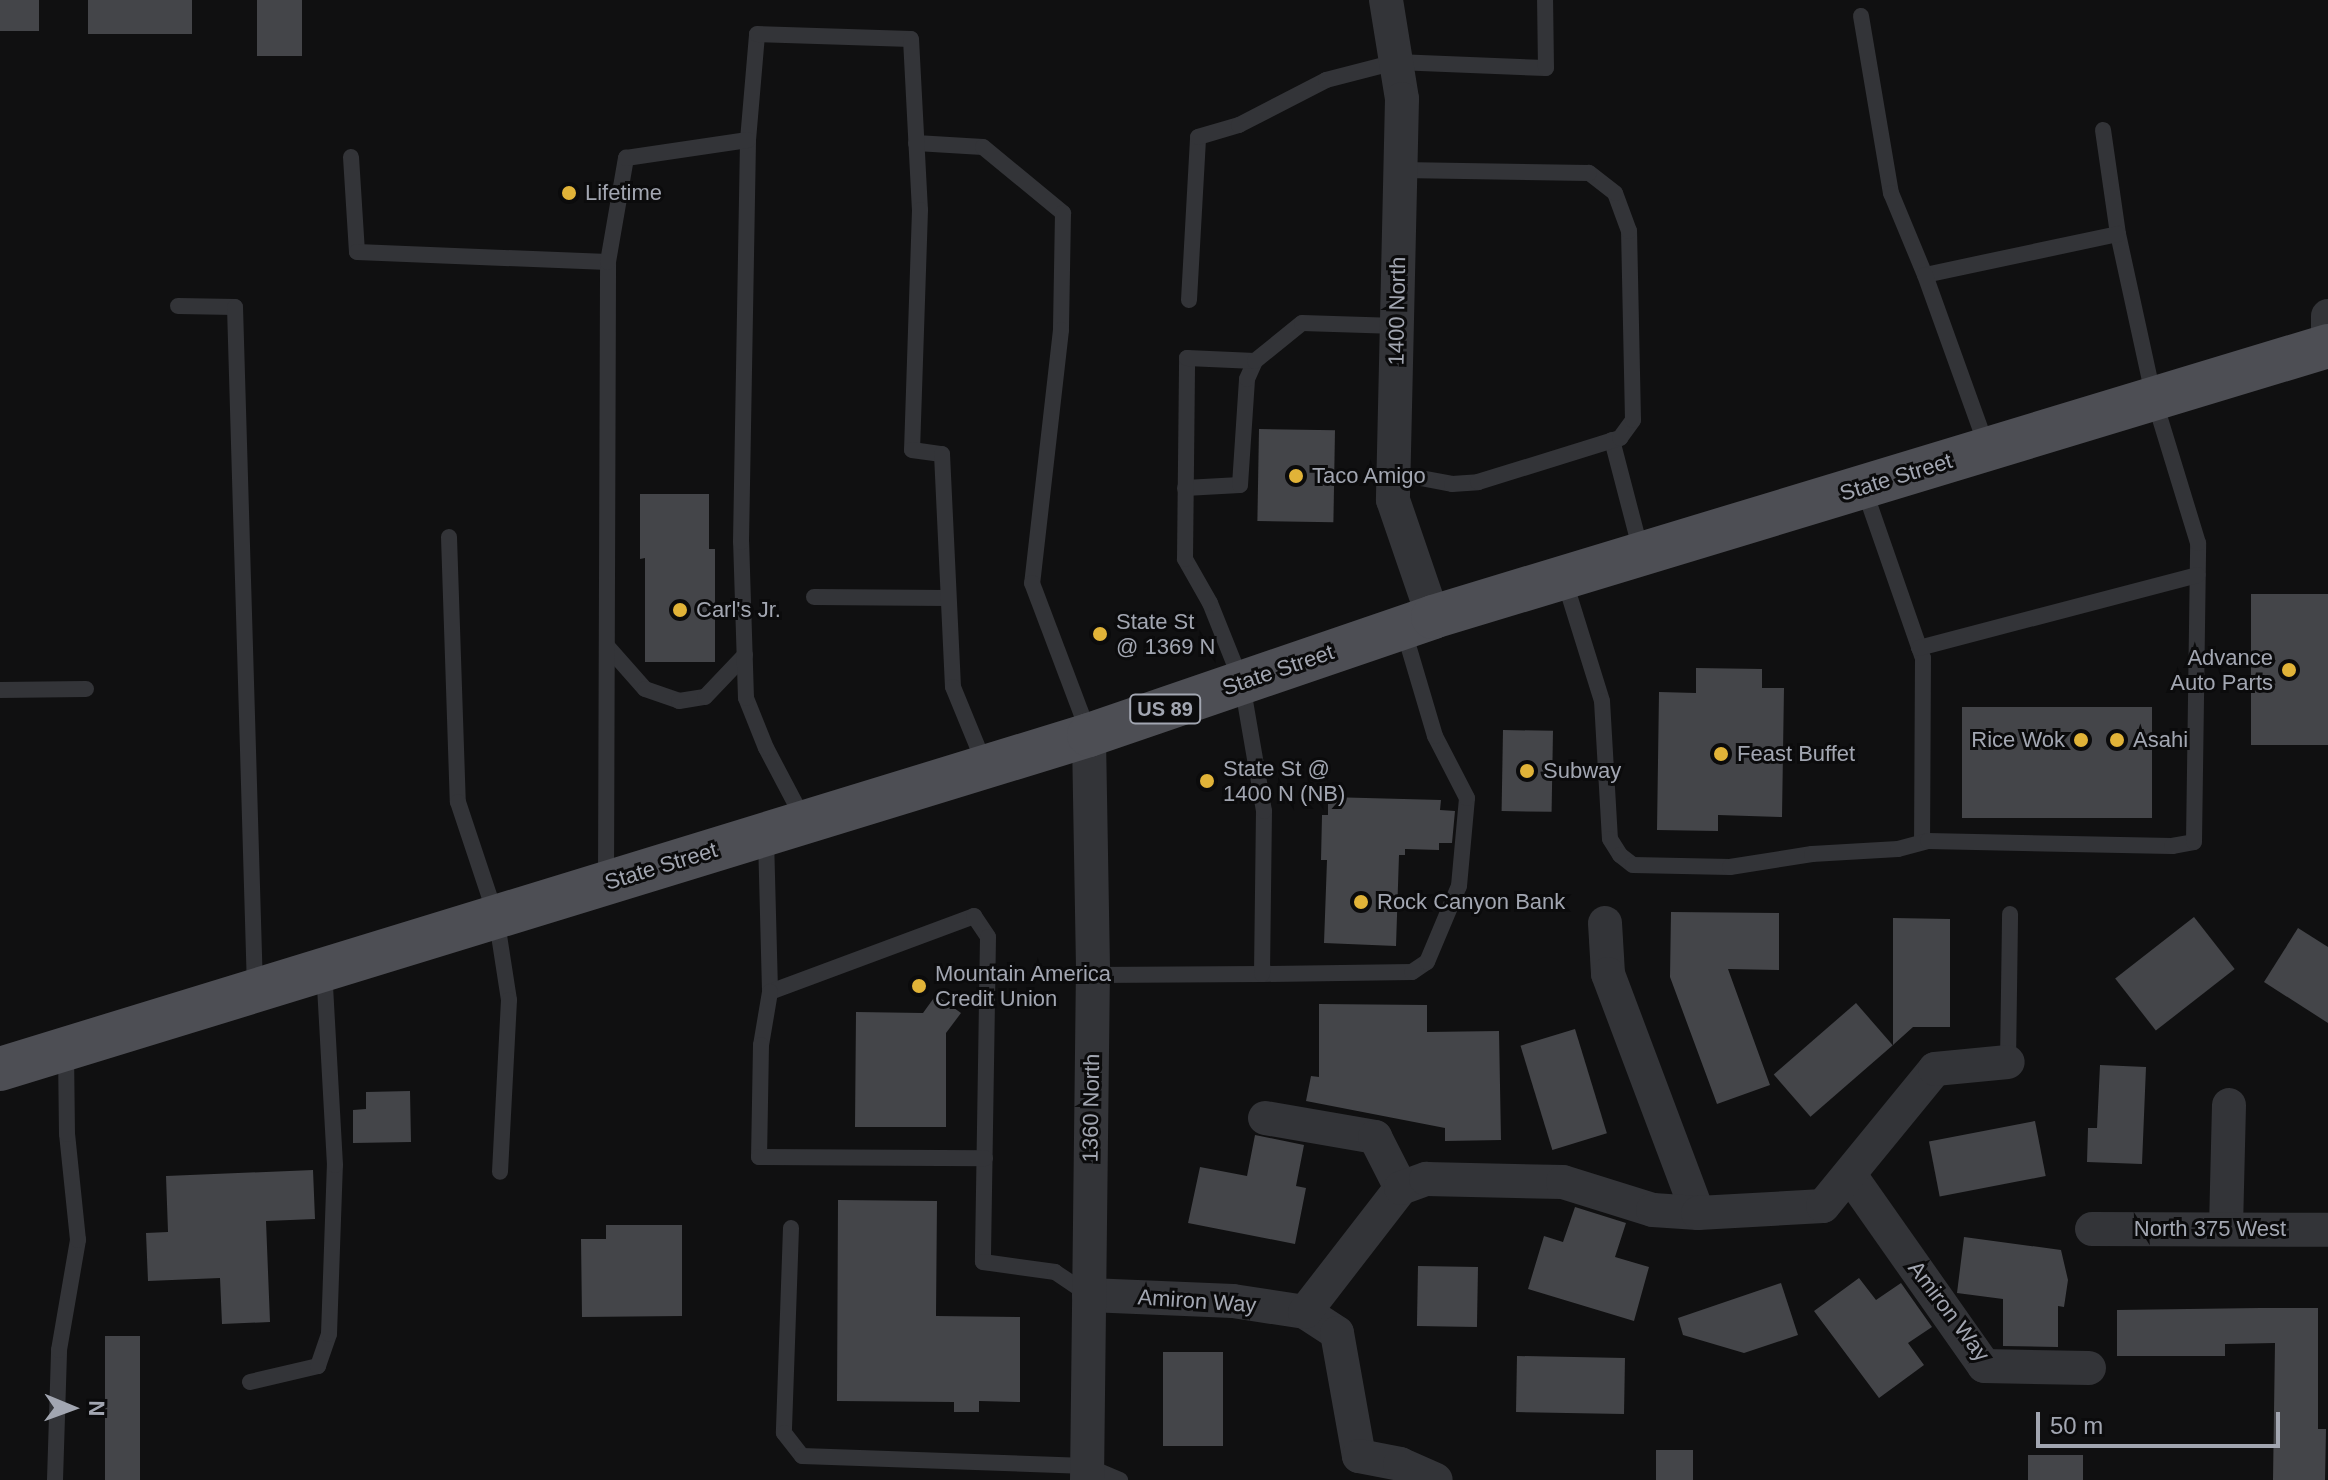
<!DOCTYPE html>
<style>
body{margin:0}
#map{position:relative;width:2328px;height:1480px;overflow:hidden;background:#101011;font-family:Arial,sans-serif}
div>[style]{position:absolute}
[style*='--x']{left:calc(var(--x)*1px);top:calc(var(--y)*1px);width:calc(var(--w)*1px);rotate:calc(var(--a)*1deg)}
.building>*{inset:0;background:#444549;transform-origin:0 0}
.lane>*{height:16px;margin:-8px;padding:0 8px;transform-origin:8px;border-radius:8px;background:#333438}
.street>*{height:34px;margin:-17px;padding:0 17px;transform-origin:17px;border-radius:17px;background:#333438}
.primary>*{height:44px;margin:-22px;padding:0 22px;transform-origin:22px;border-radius:22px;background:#4d4e54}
.dots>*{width:22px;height:22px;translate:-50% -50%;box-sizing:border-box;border:4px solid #0b0b0c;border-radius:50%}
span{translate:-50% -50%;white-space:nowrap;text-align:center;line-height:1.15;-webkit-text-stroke:6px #0b0b0c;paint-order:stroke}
.shield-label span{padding:2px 6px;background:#0b0b0c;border:2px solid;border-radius:6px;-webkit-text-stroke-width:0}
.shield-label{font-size:20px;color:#a2a6b1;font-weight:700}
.poi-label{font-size:22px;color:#a2a6b1}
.left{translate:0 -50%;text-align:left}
.right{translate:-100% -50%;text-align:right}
.street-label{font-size:22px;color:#a2a6b1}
.north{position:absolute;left:32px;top:1368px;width:80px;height:80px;-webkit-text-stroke:6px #0b0b0c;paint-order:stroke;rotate:91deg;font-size:22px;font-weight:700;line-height:32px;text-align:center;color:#a2a6b1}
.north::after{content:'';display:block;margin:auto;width:28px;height:36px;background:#a2a6b1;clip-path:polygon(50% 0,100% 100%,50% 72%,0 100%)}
.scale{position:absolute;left:2036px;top:1412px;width:244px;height:36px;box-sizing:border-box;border:4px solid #a2a6b1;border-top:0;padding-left:10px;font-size:24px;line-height:28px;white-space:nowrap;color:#a2a6b1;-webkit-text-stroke:6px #0b0b0c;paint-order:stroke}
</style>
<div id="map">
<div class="building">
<i style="left:0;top:0;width:39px;height:31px"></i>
<i style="left:88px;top:0;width:104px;height:34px"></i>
<i style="left:257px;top:0;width:45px;height:56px"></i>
<i style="left:1259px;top:429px;width:76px;height:92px;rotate:1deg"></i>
<i style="clip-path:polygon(640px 494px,709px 494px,709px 549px,715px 549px,715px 662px,645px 662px,645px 558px,640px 559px)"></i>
<i style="left:2251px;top:594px;width:77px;height:151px"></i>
<i style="clip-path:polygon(1696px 668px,1762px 669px,1762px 688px,1784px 688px,1782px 817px,1718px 815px,1718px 831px,1657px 830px,1659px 692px,1696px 693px)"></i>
<i style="left:1962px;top:707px;width:190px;height:111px"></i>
<i style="left:1503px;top:730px;width:50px;height:81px;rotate:1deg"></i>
<i style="clip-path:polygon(1328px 797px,1441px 800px,1440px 810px,1455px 811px,1452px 843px,1439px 843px,1439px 850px,1405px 849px,1405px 855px,1399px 855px,1396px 946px,1324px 943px,1327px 860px,1321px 860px,1322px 815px,1328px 815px)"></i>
<i style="clip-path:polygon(1671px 912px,1779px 913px,1779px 970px,1728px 969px,1770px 1085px,1717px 1104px,1670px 977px)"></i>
<i style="left:2194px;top:917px;width:66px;height:100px;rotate:52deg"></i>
<i style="clip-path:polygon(1893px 918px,1950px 919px,1950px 1027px,1913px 1027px,1893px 1045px)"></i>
<i style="clip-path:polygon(2298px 928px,2328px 947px,2328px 1023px,2264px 982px)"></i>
<i style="clip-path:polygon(936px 995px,961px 1013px,946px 1033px,946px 1127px,855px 1127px,856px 1012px,923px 1013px)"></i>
<i style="left:1856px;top:1003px;width:56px;height:109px;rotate:49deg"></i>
<i style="clip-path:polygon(1319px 1004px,1427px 1005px,1427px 1032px,1499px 1031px,1501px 1140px,1445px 1141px,1445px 1128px,1306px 1101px,1311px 1076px,1319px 1077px)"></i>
<i style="left:1575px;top:1029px;width:109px;height:57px;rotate:73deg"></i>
<i style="clip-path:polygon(2100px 1065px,2146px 1067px,2142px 1164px,2087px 1162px,2088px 1128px,2097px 1128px)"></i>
<i style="clip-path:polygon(410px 1091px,411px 1142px,353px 1143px,353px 1110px,366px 1109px,366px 1092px)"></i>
<i style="left:2035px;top:1121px;width:56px;height:108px;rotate:79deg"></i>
<i style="clip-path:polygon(1255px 1135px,1304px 1145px,1296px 1186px,1306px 1188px,1295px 1244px,1188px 1223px,1200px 1167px,1247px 1176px)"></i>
<i style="clip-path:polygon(313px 1170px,315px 1219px,266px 1221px,270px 1322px,222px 1324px,220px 1278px,148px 1281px,146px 1233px,168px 1232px,166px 1176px)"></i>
<i style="clip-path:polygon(838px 1200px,937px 1201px,936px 1316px,1020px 1317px,1020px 1402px,979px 1401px,979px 1412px,954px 1412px,954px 1402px,837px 1401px)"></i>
<i style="clip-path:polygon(1575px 1207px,1626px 1223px,1615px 1257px,1649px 1267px,1634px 1321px,1528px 1289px,1544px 1236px,1563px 1242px)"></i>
<i style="clip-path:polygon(606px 1225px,682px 1225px,682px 1316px,582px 1317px,581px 1239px,606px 1239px)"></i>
<i style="clip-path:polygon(1964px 1237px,2061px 1250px,2068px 1280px,2064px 1307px,2058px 1306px,2058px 1347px,2003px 1346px,2003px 1299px,1957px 1293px)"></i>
<i style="left:1418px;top:1266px;width:60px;height:60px;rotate:1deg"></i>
<i style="clip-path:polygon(1859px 1278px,1876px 1300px,1901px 1283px,1932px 1327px,1908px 1343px,1924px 1365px,1879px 1398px,1814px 1311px)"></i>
<i style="clip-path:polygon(1781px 1283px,1798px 1335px,1744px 1353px,1683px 1335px,1678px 1318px)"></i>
<i style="clip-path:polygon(2260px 1308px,2318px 1308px,2318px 1429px,2326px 1429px,2325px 1480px,2273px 1480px,2275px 1343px,2225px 1344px,2225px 1356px,2117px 1356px,2117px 1310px)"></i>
<i style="left:105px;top:1336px;width:35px;height:144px"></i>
<i style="left:1163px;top:1352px;width:60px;height:94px"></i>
<i style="left:1517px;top:1356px;width:108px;height:56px;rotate:1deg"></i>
<i style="left:1656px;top:1450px;width:37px;height:30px"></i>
<i style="left:2028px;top:1455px;width:55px;height:25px"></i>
</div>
<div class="lane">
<i style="--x:1861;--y:16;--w:180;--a:80.4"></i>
<i style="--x:1891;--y:193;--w:89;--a:67.5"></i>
<i style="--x:2103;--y:130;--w:105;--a:81.8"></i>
<i style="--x:916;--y:143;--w:67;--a:3.4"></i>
<i style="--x:983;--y:147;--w:104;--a:39.5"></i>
<i style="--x:1063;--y:213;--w:117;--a:91"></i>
<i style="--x:1061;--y:330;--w:255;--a:96.5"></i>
<i style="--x:1032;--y:583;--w:161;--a:69.3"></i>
<i style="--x:351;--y:157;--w:95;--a:86.4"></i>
<i style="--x:357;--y:252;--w:251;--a:2.3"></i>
<i style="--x:1189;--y:300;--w:163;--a:-86.8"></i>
<i style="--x:1198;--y:137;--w:43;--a:-16.3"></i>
<i style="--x:1239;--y:125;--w:98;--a:-27.3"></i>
<i style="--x:1326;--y:80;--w:72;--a:-14.4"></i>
<i style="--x:1396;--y:62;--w:150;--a:2.3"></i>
<i style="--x:1546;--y:68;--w:68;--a:-90.8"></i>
<i style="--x:178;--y:306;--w:57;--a:1"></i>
<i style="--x:235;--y:307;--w:682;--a:88.32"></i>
<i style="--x:1612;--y:440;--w:115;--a:75.4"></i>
<i style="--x:1394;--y:473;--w:59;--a:10.7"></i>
<i style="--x:1452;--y:484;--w:26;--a:-4"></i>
<i style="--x:1478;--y:482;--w:149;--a:-17.2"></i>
<i style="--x:1620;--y:438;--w:22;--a:-54"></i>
<i style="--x:1633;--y:420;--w:189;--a:-91.2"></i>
<i style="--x:1629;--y:231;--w:40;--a:-110.2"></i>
<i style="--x:1615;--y:193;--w:33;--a:-142"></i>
<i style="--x:1589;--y:173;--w:188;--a:-179.1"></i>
<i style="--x:1185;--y:488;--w:55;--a:-3.1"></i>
<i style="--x:1240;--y:485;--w:106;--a:-86.2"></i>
<i style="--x:1247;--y:379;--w:20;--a:-66"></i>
<i style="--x:1864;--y:489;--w:179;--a:70.8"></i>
<i style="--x:1923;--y:658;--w:184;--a:90.3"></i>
<i style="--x:449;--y:537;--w:265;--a:88.1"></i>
<i style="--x:458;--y:802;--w:120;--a:71.6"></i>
<i style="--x:496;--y:916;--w:85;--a:81.2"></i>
<i style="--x:509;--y:1000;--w:172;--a:93"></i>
<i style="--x:1564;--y:579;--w:128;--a:72.7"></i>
<i style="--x:1602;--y:701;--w:138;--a:86.7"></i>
<i style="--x:1610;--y:839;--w:19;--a:58"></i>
<i style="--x:1620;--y:855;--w:16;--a:38"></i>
<i style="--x:1633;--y:865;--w:97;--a:1.2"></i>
<i style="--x:1730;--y:867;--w:83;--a:-9"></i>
<i style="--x:1812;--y:854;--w:86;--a:-3.3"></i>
<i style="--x:1898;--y:849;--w:31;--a:-15"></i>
<i style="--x:1928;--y:841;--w:244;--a:1.2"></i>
<i style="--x:2172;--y:846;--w:22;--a:-10"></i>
<i style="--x:2194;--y:842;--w:299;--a:-89.2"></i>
<i style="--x:2198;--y:543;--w:151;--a:-107"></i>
<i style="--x:2154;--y:399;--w:169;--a:-102.3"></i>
<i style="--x:2118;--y:234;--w:197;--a:168"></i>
<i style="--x:1925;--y:275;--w:183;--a:70.2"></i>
<i style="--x:814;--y:597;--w:132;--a:0.4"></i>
<i style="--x:607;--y:646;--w:57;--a:48.5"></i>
<i style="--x:645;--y:689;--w:36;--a:19"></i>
<i style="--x:679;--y:701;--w:26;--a:-9"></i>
<i style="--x:705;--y:697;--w:58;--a:-46.4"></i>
<i style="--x:1919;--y:648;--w:288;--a:-14.7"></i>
<i style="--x:0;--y:690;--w:86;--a:-0.7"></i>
<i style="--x:804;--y:820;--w:81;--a:-117.8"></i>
<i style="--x:766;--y:748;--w:54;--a:-111.8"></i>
<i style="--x:746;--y:698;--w:156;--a:-91.8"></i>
<i style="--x:741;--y:542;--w:402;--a:-89"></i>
<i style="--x:748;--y:140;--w:106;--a:-85.1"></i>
<i style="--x:757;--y:34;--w:154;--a:1.9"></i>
<i style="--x:911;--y:39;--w:171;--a:87"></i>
<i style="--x:920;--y:210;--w:240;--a:91.9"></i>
<i style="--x:912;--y:450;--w:30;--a:8"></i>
<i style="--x:942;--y:454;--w:233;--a:87.3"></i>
<i style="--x:953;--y:687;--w:84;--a:67.7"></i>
<i style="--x:766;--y:838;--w:154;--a:88.5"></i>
<i style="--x:770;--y:992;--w:218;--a:-20.4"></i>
<i style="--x:974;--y:916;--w:25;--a:56"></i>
<i style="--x:988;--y:937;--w:325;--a:90.9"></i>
<i style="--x:983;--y:1262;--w:73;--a:7.9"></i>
<i style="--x:1055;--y:1272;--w:41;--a:34.1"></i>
<i style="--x:606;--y:881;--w:619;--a:-89.81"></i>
<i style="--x:608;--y:262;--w:106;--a:-80.2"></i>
<i style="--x:626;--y:158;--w:123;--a:-8.4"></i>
<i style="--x:1262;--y:974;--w:150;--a:-0.8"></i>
<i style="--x:1412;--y:972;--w:18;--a:-34"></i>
<i style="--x:1427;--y:962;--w:82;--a:-67.2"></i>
<i style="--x:1459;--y:886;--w:88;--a:-84.8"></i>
<i style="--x:1467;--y:798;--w:70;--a:-117.3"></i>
<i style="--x:1435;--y:736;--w:113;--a:-106.5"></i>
<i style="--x:1093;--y:975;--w:169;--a:-0.3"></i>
<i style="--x:1262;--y:974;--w:163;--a:-89.3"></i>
<i style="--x:1264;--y:811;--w:130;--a:-99.8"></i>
<i style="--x:1242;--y:683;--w:86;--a:-111.8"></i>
<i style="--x:1210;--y:603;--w:51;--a:-119.6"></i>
<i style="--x:1185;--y:559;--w:201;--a:-89.4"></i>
<i style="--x:1187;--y:358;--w:68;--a:2.5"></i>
<i style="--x:1255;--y:361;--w:60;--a:-39"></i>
<i style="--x:1302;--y:323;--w:95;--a:1.8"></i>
<i style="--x:770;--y:992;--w:54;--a:99.6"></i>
<i style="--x:761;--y:1045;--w:112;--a:91"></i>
<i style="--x:759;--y:1157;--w:226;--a:0.3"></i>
<i style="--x:2008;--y:1062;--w:148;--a:-89.2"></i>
<i style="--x:791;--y:1228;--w:205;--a:92"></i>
<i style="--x:784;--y:1433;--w:29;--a:52"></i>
<i style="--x:802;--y:1456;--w:285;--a:2"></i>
<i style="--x:1087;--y:1466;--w:36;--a:23"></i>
<i style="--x:250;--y:1382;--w:70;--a:-13.2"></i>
<i style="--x:318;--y:1366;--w:34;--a:-71"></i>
<i style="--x:329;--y:1334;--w:169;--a:-88"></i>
<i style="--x:335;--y:1165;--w:194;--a:-93.2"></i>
<i style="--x:55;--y:1480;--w:130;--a:-88.2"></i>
<i style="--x:59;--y:1350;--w:112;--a:-80.2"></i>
<i style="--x:78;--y:1240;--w:107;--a:-95.9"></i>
<i style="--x:67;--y:1134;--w:84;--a:-90.7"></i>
</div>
<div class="street">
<i style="--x:1386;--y:0;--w:100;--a:80.8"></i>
<i style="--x:1402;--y:99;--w:401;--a:91.3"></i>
<i style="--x:1393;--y:500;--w:124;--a:71.1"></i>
<i style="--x:2328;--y:347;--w:31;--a:-90"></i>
<i style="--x:1605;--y:923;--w:51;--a:86.6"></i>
<i style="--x:1608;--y:974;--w:255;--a:69.4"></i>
<i style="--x:1265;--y:1118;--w:112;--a:9.8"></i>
<i style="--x:1375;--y:1137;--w:57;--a:63"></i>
<i style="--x:1850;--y:1175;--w:233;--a:54.9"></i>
<i style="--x:1984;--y:1366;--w:105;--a:1.1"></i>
<i style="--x:2226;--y:1228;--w:123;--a:-88.6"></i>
<i style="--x:2092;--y:1229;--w:236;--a:0.2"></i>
<i style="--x:1089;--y:1295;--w:144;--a:2.4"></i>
<i style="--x:1233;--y:1301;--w:73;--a:8.7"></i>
<i style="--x:1305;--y:1312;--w:38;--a:33"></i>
<i style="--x:1337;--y:1333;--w:125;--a:79.9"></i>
<i style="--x:1359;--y:1456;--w:42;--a:11"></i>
<i style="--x:1400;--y:1464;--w:39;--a:24"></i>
<i style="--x:1305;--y:1312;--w:157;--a:-52.3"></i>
<i style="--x:1401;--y:1188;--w:27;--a:-20"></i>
<i style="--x:1426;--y:1179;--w:137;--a:1.3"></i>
<i style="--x:1563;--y:1182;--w:94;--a:17.3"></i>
<i style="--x:1653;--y:1210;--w:45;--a:3.8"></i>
<i style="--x:1698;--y:1213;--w:125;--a:-3.2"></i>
<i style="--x:1823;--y:1206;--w:177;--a:-50.7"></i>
<i style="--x:1935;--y:1069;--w:73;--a:-5.5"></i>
<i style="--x:1087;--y:1480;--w:512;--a:-89.33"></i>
<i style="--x:1093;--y:968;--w:233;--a:-91"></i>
</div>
<div class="primary">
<i style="--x:0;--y:1069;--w:1139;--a:-17.05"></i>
<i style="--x:1089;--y:735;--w:364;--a:-18.9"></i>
<i style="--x:1433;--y:617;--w:935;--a:-16.85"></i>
</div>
<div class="dots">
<i style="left:569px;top:193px;background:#e1b338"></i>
<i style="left:1296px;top:476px;background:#e1b338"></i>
<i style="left:680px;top:610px;background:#e1b338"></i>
<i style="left:1100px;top:634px;background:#e1b338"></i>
<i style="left:2289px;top:670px;background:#e1b338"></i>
<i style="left:2081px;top:740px;background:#e1b338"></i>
<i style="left:2117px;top:740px;background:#e1b338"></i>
<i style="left:1721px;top:754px;background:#e1b338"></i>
<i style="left:1527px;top:771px;background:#e1b338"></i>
<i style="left:1207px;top:781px;background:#e1b338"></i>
<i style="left:1361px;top:902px;background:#e1b338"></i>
<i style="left:919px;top:986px;background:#e1b338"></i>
</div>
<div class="shield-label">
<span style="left:1165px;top:709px">US 89</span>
</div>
<div class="poi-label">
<span class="left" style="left:585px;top:193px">Lifetime</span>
<span class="left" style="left:1312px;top:476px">Taco Amigo</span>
<span class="left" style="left:696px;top:610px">Carl's Jr.</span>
<span class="left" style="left:1116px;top:634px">State St<br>@ 1369 N</span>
<span class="right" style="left:2273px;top:670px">Advance<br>Auto Parts</span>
<span class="right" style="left:2065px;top:740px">Rice Wok</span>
<span class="left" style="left:2133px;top:740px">Asahi</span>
<span class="left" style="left:1737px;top:754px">Feast Buffet</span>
<span class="left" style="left:1223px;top:781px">State St @<br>1400 N (NB)</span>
<span class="left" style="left:1543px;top:771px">Subway</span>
<span class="left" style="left:1377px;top:902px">Rock Canyon Bank</span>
<span class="left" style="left:935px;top:986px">Mountain America<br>Credit Union</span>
</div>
<div class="street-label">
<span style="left:1397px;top:311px;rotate:-89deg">1400 North</span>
<span style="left:1896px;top:477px;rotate:-17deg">State Street</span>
<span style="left:1278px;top:670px;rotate:-19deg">State Street</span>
<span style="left:661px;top:866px;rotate:-17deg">State Street</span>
<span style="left:1091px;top:1108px;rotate:-89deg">1360 North</span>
<span style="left:2210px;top:1229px">North 375 West</span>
<span style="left:1197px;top:1301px;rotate:4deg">Amiron Way</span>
<span style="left:1949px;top:1311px;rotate:53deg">Amiron Way</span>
</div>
<div class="north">N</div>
<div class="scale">50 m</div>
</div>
